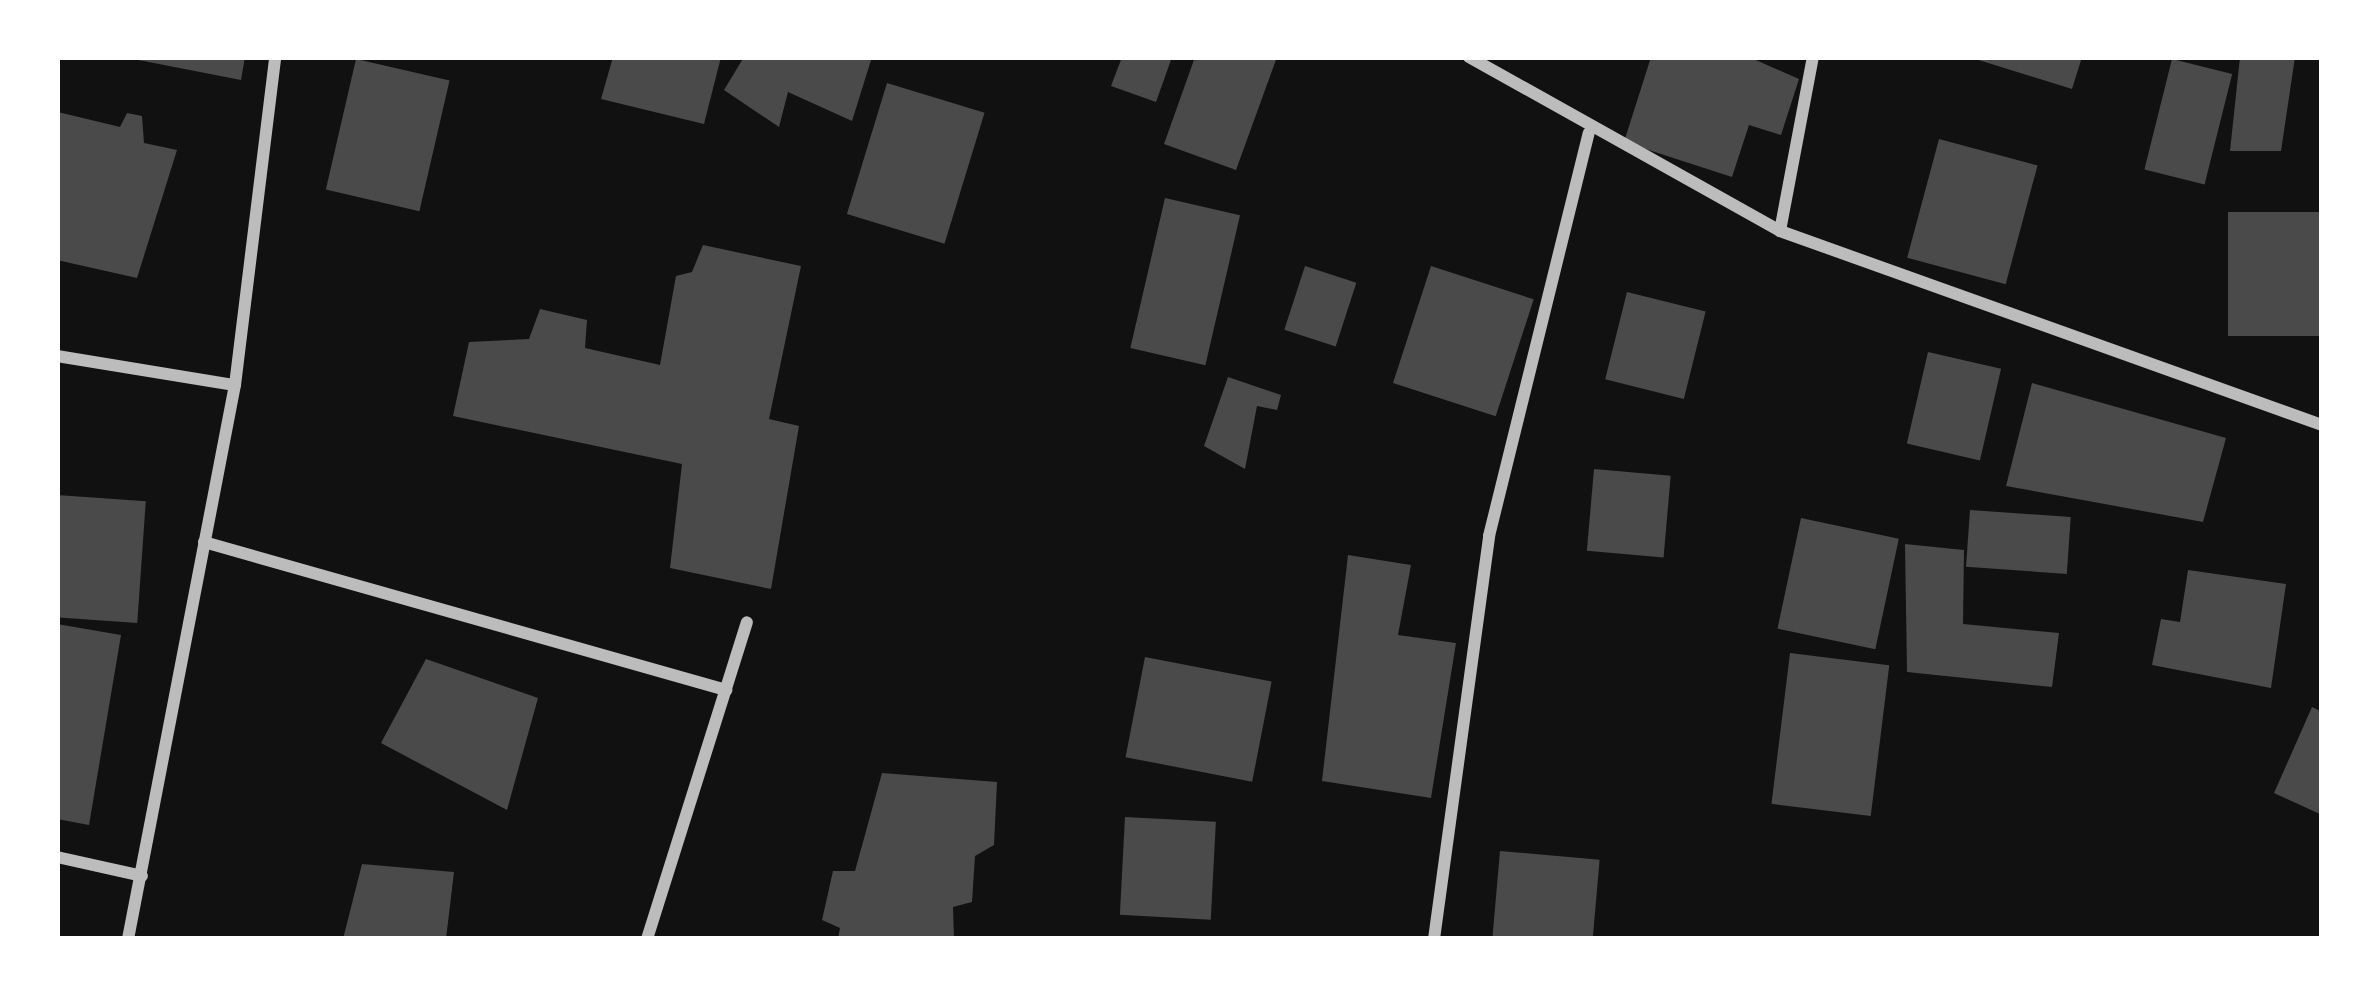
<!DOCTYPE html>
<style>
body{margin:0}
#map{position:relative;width:2379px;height:996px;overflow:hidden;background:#111;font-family:"DejaVu Sans",sans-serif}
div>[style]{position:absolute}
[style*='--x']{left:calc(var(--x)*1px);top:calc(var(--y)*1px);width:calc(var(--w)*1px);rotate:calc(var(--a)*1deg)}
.building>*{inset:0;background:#4a4a4a;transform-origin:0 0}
.minor>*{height:12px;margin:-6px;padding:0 6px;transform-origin:6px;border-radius:6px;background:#bcbcbc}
span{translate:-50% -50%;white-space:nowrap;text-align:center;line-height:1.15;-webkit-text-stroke:10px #fff;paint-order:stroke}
.frame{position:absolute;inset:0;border:60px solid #fff;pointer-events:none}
</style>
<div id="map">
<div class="building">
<i style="clip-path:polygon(123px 57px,245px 57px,241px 80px)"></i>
<i style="clip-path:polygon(613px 57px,721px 57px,704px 124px,601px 99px)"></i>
<i style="clip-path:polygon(744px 57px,872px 57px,852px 121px,788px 92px,779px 127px,724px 90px)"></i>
<i style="clip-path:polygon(1122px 57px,1172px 57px,1156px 102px,1111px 86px)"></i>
<i style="clip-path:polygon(1195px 57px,1277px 57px,1236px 170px,1164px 144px)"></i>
<i style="clip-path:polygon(1651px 57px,1749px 57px,1799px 79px,1781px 135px,1749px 125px,1732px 177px,1624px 142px)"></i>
<i style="clip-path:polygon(1969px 57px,2082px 57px,2072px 89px)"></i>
<i style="clip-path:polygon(2240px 57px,2295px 57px,2281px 151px,2230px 151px)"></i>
<i style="left:356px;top:59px;width:96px;height:134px;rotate:13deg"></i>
<i style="left:2172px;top:59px;width:62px;height:114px;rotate:14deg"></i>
<i style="left:887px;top:83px;width:102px;height:137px;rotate:17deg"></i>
<i style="clip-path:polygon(58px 112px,120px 127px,127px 113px,142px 116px,144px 143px,177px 150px,137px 278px,57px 260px)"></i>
<i style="left:1939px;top:139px;width:102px;height:123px;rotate:15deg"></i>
<i style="left:1165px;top:198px;width:77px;height:154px;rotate:13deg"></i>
<i style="left:2322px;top:212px;width:124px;height:94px;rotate:90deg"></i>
<i style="clip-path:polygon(703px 245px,801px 266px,769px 419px,799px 426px,771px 589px,670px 568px,682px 464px,453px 416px,469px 342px,529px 339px,540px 309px,587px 320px,585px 348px,660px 365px,676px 276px,692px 272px)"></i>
<i style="left:1305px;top:266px;width:54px;height:67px;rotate:18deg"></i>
<i style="left:1431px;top:266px;width:108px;height:123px;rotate:18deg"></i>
<i style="left:1627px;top:292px;width:81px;height:90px;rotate:14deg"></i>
<i style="left:1928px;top:352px;width:75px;height:94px;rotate:13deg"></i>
<i style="clip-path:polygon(1228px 377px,1281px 395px,1277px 410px,1257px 406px,1245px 469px,1204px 446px)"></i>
<i style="clip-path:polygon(2032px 383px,2226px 438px,2203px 522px,2006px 486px)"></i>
<i style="left:1594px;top:469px;width:77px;height:82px;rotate:5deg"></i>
<i style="left:57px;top:495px;width:89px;height:122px;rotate:4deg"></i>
<i style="left:1970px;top:510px;width:101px;height:57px;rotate:4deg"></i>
<i style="left:1801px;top:518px;width:100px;height:113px;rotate:12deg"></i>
<i style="clip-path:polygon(1905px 544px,1964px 550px,1963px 624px,2059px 633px,2052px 687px,1907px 672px)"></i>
<i style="clip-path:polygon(1348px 555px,1411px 565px,1398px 635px,1456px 643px,1431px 798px,1322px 781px)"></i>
<i style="clip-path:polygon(2188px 570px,2286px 584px,2271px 688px,2152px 665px,2161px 619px,2180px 622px)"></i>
<i style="clip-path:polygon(57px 624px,121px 635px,89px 825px,57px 819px)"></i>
<i style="left:1790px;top:653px;width:100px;height:152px;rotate:7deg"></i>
<i style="left:1145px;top:657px;width:129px;height:102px;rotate:11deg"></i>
<i style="clip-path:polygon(426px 659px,538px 698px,507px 810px,381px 743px)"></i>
<i style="clip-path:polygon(2312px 707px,2322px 712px,2322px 815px,2274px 793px)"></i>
<i style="clip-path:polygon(882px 773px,997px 782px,994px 845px,975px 856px,972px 902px,953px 907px,954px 939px,838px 939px,840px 928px,822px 920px,833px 871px,855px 871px)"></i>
<i style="left:1125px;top:817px;width:91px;height:98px;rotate:3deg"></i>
<i style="left:1500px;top:851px;width:100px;height:88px;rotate:5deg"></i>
<i style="clip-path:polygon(362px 864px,454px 872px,446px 939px,343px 939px)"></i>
</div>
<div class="minor">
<i style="--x:1469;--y:57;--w:356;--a:29.2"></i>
<i style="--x:1780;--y:231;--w:576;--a:19.69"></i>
<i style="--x:1780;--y:231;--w:177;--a:-79.3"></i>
<i style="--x:57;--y:356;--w:180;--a:9.3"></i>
<i style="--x:204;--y:542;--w:543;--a:15.83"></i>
<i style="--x:57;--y:857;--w:87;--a:12.6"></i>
<i style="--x:128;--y:939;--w:564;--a:-79.07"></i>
<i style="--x:235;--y:385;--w:330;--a:-83"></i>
<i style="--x:647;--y:939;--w:332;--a:-72.5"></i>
<i style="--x:1434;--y:939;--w:407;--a:-82.2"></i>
<i style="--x:1489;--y:536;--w:415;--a:-76.1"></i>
</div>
<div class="frame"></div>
</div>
